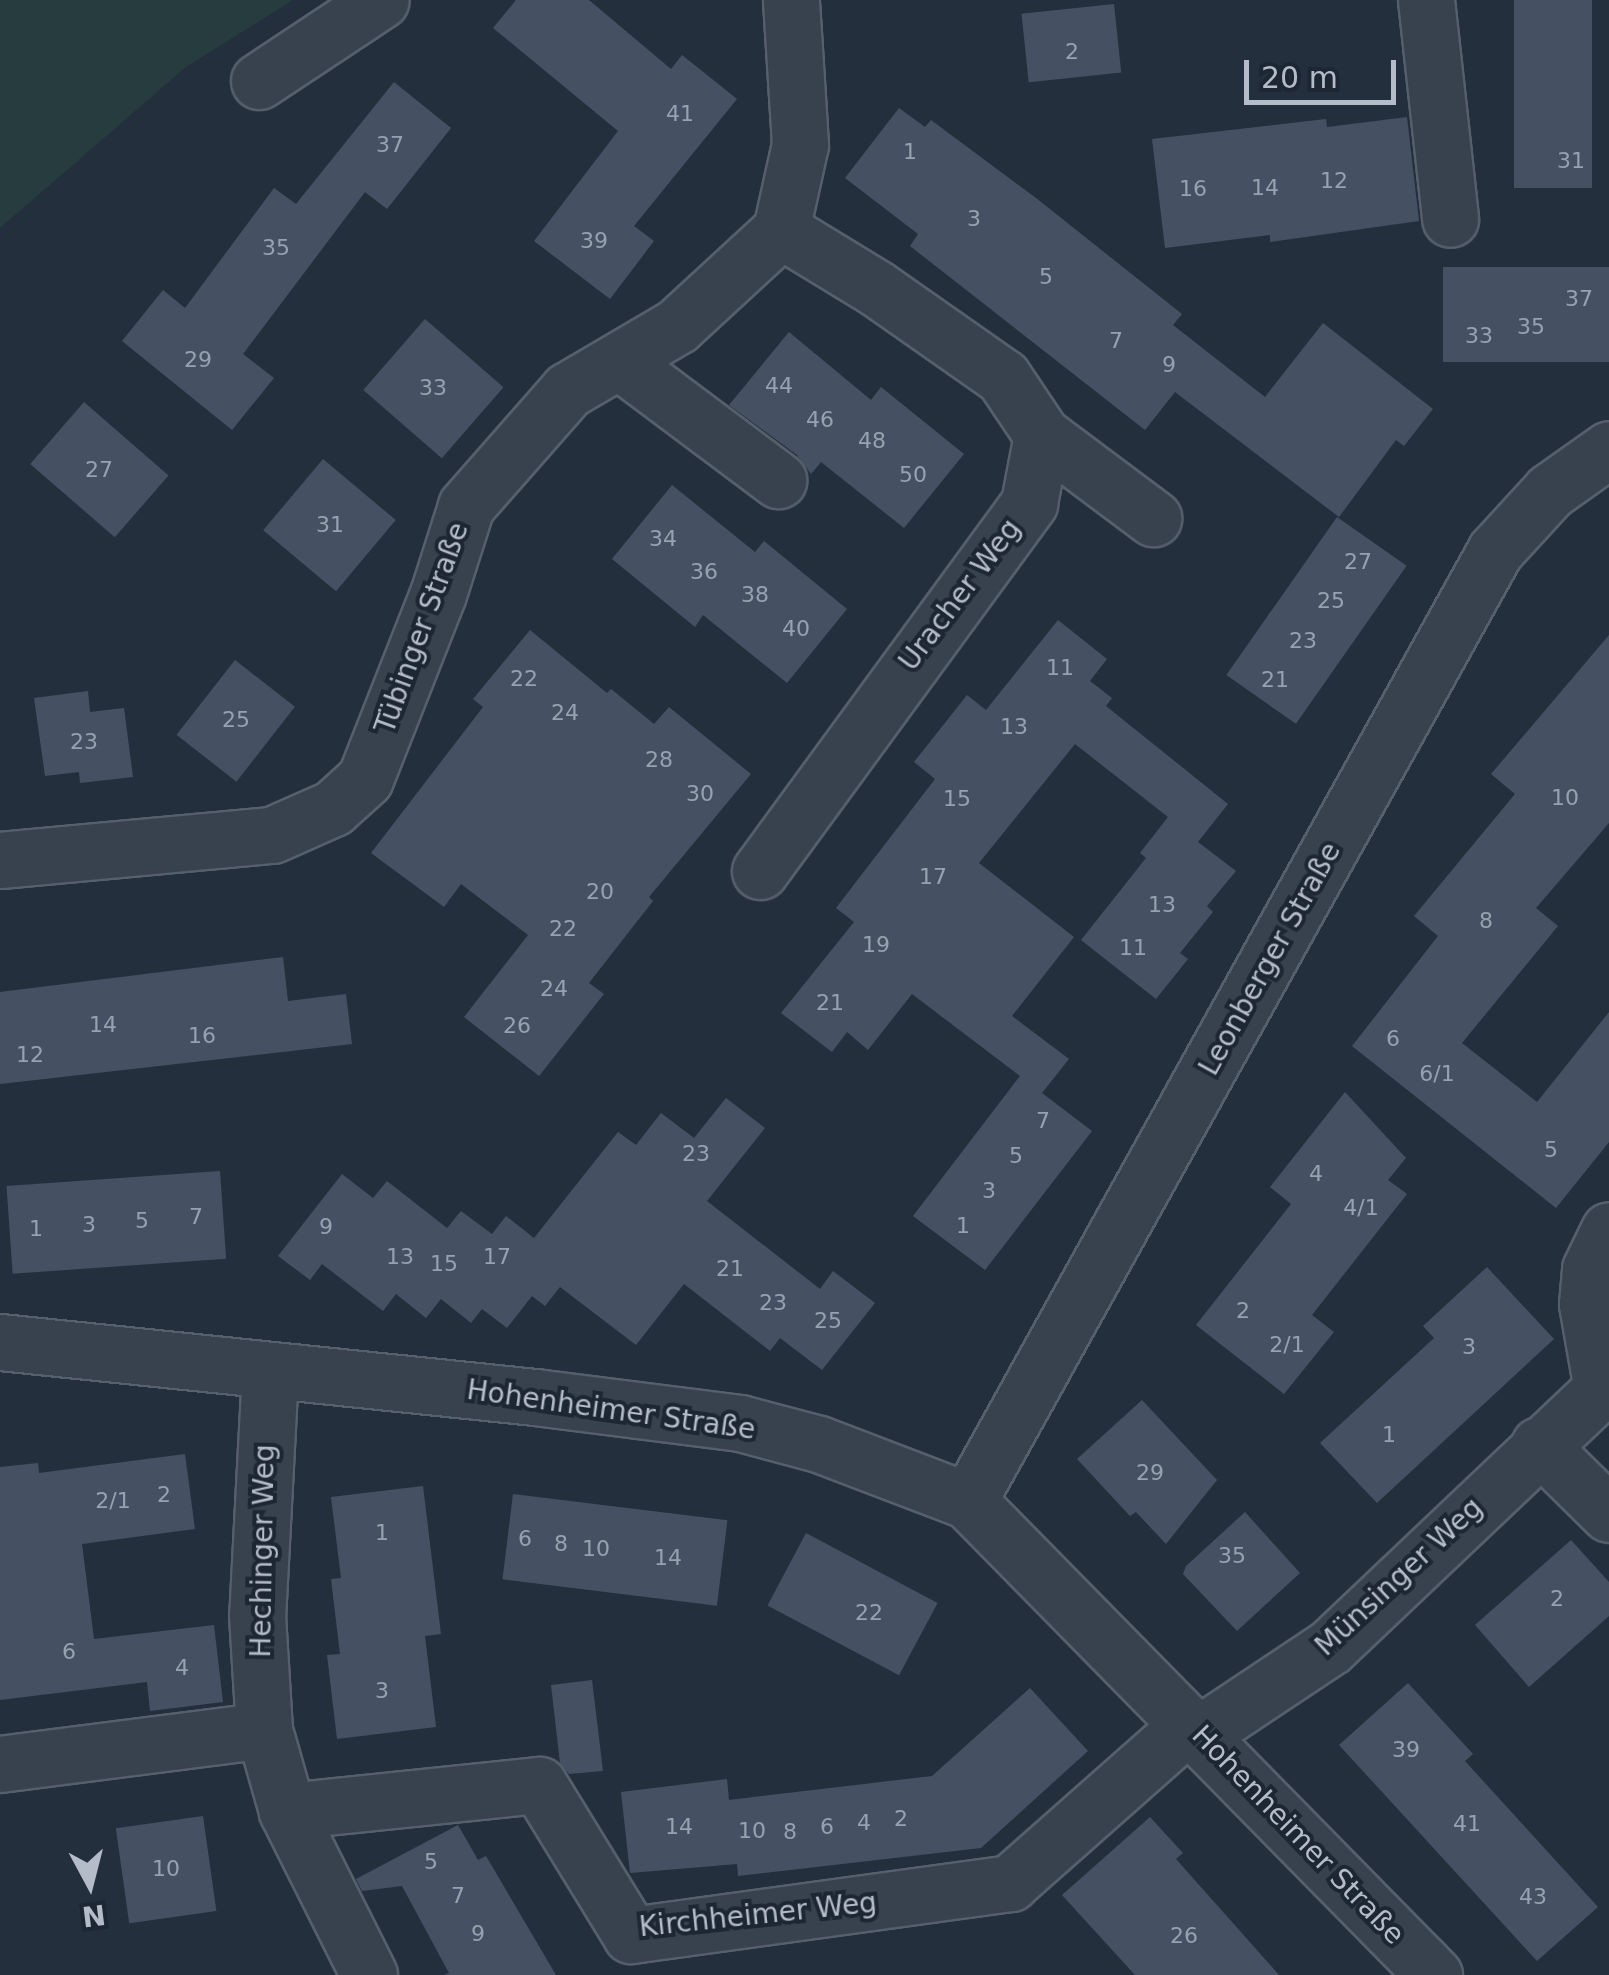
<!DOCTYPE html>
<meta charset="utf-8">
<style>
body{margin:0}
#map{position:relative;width:1609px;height:1975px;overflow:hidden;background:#242f3e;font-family:"DejaVu Sans",sans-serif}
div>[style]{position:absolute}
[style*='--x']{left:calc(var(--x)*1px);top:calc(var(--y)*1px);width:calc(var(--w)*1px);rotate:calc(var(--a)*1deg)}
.green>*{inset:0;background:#263c3f}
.building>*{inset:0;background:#455162;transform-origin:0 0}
.roads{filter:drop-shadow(2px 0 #565f6c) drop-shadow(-2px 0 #565f6c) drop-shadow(0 2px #565f6c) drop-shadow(0 -2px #565f6c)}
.minor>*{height:55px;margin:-27.5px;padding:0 27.5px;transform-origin:27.5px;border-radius:27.5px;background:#38414e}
span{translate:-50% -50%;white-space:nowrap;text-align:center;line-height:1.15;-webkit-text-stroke:8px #1d2633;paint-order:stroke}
.number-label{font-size:22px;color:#98a1af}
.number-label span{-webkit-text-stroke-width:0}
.street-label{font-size:28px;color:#b4bcc9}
.north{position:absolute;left:40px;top:1835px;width:100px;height:100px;-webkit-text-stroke:8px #1d2633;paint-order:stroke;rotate:173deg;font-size:28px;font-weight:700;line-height:40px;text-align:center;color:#b4bcc9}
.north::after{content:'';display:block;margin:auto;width:35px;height:45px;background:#b4bcc9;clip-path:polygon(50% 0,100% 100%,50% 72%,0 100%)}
.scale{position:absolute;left:1244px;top:60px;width:152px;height:45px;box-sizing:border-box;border:5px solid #b4bcc9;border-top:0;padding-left:12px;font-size:30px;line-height:35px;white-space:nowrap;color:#b4bcc9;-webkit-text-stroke:8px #1d2633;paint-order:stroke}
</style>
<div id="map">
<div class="green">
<i style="clip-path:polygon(0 0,293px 0,186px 67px,0 228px)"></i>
</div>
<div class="building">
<i style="clip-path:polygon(516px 0,589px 0,671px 69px,682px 55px,737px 99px,634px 226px,654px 241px,610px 299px,534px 241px,618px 131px,493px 28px)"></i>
<i style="left:1514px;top:0;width:78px;height:188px"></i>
<i style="left:1114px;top:4px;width:69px;height:93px;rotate:84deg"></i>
<i style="clip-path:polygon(394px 82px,451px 128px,387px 209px,365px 192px,243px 354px,274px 378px,232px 430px,122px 341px,163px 290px,185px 308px,274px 188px,296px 204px)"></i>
<i style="clip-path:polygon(899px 108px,925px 127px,931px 120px,1036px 198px,1182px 314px,1173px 325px,1265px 397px,1323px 323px,1433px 409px,1404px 446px,1396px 440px,1339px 517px,1175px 392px,1145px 430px,910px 246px,918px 234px,845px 178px)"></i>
<i style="clip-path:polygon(1407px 117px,1419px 221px,1270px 242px,1270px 235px,1165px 248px,1152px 139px,1326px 119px,1327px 127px)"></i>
<i style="left:1609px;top:267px;width:95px;height:166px;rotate:90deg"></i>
<i style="left:425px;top:319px;width:104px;height:94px;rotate:41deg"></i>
<i style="clip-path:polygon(789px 332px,871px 400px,881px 387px,964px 454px,904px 528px,821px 462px,811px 474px,797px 455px,729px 405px)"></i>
<i style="left:84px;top:402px;width:112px;height:82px;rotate:41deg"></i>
<i style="left:323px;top:459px;width:95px;height:93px;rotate:40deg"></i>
<i style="clip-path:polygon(672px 485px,755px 552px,764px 541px,847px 609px,787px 683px,703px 615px,695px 627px,612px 559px)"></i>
<i style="left:1337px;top:517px;width:85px;height:193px;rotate:35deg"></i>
<i style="clip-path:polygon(1058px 620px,1107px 659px,1090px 681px,1112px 698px,1106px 706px,1228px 804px,1198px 842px,1236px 871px,1207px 906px,1213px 912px,1180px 953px,1188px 959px,1156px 999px,1081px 940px,1146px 858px,1140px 853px,1168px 817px,1075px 744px,979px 863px,1074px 937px,1012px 1016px,1069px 1059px,1042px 1093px,1092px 1131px,985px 1270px,913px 1216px,1020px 1076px,912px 994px,868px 1050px,847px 1032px,832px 1052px,781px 1013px,854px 922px,836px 908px,935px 779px,914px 762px,967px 695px,986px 710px)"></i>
<i style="clip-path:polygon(530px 630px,607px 693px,611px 689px,654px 724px,669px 707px,751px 774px,649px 897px,653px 901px,589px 983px,604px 994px,539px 1076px,464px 1017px,528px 935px,461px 884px,444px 907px,371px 853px,483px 707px,473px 699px)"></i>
<i style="clip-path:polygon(1609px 635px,1609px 823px,1536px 908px,1558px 926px,1462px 1043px,1537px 1102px,1609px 1012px,1609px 1142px,1556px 1208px,1352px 1046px,1438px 936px,1414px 916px,1515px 794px,1491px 774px)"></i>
<i style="left:235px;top:660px;width:76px;height:95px;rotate:38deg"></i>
<i style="clip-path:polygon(88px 691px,90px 712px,124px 708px,133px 777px,80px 783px,79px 772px,45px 776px,34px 698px)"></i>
<i style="clip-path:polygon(283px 957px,288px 1001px,346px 994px,352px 1044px,0 1084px,0 992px)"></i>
<i style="clip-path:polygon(1345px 1092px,1406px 1158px,1388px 1180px,1407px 1194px,1312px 1315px,1334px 1332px,1284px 1394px,1196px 1325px,1291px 1204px,1270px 1187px)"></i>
<i style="clip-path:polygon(726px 1098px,765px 1128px,707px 1201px,820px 1289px,833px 1271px,875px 1303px,822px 1370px,780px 1338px,770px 1351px,684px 1284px,636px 1345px,560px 1287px,545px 1306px,532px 1296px,507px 1328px,482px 1309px,471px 1323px,441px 1299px,426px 1318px,396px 1294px,383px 1311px,322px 1264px,310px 1280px,278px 1256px,342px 1174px,373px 1198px,387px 1181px,447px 1228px,461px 1211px,492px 1234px,506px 1216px,534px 1238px,618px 1132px,636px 1145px,661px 1113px,694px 1138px)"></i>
<i style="left:220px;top:1171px;width:88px;height:214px;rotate:86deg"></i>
<i style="clip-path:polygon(1487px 1267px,1554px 1339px,1377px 1503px,1320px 1443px,1434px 1338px,1423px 1326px)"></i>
<i style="clip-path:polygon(1142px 1400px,1217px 1480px,1166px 1544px,1136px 1512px,1130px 1516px,1077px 1459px)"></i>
<i style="clip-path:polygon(185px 1454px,195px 1529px,82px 1544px,94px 1639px,214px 1625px,223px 1702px,150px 1711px,147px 1682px,0 1700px,0 1467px,38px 1463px,39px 1473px)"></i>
<i style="clip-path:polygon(423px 1486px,441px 1634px,425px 1636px,436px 1727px,337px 1739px,327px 1655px,340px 1654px,331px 1579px,341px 1578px,331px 1497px)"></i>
<i style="left:513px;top:1494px;width:216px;height:86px;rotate:7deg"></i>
<i style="clip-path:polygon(1245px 1512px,1300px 1573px,1237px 1631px,1183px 1574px,1186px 1566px)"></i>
<i style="left:806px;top:1533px;width:149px;height:82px;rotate:28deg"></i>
<i style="clip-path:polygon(1571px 1540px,1609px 1582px,1609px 1616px,1529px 1687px,1475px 1625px)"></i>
<i style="clip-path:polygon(592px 1680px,603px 1771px,569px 1774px,560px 1763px,551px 1685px)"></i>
<i style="clip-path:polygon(1408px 1683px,1473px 1754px,1465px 1761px,1598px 1907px,1537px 1961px,1339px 1745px)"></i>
<i style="clip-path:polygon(1030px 1688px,1088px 1751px,981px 1848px,738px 1876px,737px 1864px,630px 1873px,621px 1792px,727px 1779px,729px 1800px,932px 1776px)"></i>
<i style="left:203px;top:1816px;width:96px;height:88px;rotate:82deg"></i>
<i style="clip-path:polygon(1150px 1817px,1183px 1853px,1176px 1859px,1279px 1975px,1135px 1975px,1062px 1895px)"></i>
<i style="clip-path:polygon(458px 1825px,478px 1860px,486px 1856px,556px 1975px,444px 1975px,449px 1973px,402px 1886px,362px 1891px,356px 1879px)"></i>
</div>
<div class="roads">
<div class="minor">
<i style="--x:1426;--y:0;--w:220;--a:83.7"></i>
<i style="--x:259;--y:81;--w:146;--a:-33.6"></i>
<i style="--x:619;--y:361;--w:199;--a:36.8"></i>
<i style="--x:1042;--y:435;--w:139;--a:36.8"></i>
<i style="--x:0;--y:860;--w:273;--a:-5.3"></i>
<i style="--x:272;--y:835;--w:67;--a:-23.9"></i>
<i style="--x:333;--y:808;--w:43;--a:-42.2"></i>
<i style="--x:365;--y:779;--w:199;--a:-68.5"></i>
<i style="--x:438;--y:594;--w:92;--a:-72.3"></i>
<i style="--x:466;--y:506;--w:154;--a:-48.7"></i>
<i style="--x:568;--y:390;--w:126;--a:-30.4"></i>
<i style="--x:677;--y:326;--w:142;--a:-42.7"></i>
<i style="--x:781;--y:230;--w:88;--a:-77.5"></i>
<i style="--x:800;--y:144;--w:144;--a:-93.6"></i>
<i style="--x:760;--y:871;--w:456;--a:-53.8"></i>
<i style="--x:1029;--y:503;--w:69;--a:-79.2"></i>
<i style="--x:1042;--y:435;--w:70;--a:-123.9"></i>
<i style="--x:1003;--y:377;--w:155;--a:-145"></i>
<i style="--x:876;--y:288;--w:111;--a:-148.6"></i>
<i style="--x:0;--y:1342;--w:538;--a:5.87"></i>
<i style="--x:535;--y:1397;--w:207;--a:7.2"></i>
<i style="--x:740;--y:1423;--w:82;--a:14.9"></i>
<i style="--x:819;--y:1444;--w:160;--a:20.9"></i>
<i style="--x:968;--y:1501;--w:665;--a:45.49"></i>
<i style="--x:270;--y:1371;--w:244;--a:93"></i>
<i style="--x:257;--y:1615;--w:115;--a:86.5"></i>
<i style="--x:264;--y:1730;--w:84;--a:74.1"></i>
<i style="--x:287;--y:1811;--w:183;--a:63.4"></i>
<i style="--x:1539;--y:1445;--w:98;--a:44.6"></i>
<i style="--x:968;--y:1501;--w:1086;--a:-60.98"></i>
<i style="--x:1495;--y:551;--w:81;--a:-47.5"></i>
<i style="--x:1550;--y:491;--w:72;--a:-35.4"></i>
<i style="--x:1201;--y:1733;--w:155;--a:-33.7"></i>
<i style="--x:1330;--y:1647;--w:375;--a:-43.5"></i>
<i style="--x:1602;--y:1389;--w:86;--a:-100"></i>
<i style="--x:1587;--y:1304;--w:35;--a:-85"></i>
<i style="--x:1590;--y:1269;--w:43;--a:-64"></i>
<i style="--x:0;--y:1764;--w:266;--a:-7.3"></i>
<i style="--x:287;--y:1811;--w:253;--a:-5.9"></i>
<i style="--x:539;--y:1785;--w:176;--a:58.5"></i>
<i style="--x:631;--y:1935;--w:383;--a:-7.8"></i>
<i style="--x:1010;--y:1883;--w:240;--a:-41.5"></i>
</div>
</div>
<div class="number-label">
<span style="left:1072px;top:52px">2</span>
<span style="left:680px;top:114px">41</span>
<span style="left:390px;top:145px">37</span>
<span style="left:910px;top:152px">1</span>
<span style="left:1571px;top:161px">31</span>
<span style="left:1334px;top:181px">12</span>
<span style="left:1265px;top:188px">14</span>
<span style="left:1193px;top:189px">16</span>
<span style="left:974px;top:219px">3</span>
<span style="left:594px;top:241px">39</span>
<span style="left:276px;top:248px">35</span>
<span style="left:1046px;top:277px">5</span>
<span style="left:1579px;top:299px">37</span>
<span style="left:1531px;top:327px">35</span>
<span style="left:1479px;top:336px">33</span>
<span style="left:1116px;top:341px">7</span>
<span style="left:198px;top:360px">29</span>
<span style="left:1169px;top:365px">9</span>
<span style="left:779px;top:386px">44</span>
<span style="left:433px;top:388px">33</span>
<span style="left:820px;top:420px">46</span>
<span style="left:872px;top:441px">48</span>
<span style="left:99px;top:470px">27</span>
<span style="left:913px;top:475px">50</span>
<span style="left:330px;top:525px">31</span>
<span style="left:663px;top:539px">34</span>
<span style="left:1358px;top:562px">27</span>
<span style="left:704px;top:572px">36</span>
<span style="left:755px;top:595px">38</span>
<span style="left:1331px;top:601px">25</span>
<span style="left:796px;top:629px">40</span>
<span style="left:1303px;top:641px">23</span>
<span style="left:1060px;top:668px">11</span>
<span style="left:524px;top:679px">22</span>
<span style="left:1275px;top:680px">21</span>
<span style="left:565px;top:713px">24</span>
<span style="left:236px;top:720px">25</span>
<span style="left:1014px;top:727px">13</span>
<span style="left:84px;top:742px">23</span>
<span style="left:659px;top:760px">28</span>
<span style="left:700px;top:794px">30</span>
<span style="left:1565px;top:798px">10</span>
<span style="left:957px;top:799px">15</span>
<span style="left:933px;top:877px">17</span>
<span style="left:600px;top:892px">20</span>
<span style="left:1162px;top:905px">13</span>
<span style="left:1486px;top:921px">8</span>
<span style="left:563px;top:929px">22</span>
<span style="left:876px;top:945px">19</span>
<span style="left:1133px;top:948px">11</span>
<span style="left:554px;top:989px">24</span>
<span style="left:830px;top:1003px">21</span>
<span style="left:103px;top:1025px">14</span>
<span style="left:517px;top:1026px">26</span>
<span style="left:202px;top:1036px">16</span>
<span style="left:1393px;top:1039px">6</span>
<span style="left:30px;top:1055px">12</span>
<span style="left:1437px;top:1074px">6/1</span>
<span style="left:1043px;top:1121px">7</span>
<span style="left:1551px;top:1150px">5</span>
<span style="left:696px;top:1154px">23</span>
<span style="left:1016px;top:1156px">5</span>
<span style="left:1316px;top:1174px">4</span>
<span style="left:989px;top:1191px">3</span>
<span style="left:1361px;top:1208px">4/1</span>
<span style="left:196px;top:1217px">7</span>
<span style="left:142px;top:1221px">5</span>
<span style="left:89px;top:1225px">3</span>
<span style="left:963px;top:1226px">1</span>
<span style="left:326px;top:1227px">9</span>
<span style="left:36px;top:1229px">1</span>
<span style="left:400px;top:1257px">13</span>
<span style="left:497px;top:1257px">17</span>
<span style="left:444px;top:1264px">15</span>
<span style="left:730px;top:1269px">21</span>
<span style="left:773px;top:1303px">23</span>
<span style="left:1243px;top:1311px">2</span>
<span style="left:828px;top:1321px">25</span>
<span style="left:1287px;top:1345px">2/1</span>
<span style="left:1469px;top:1347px">3</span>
<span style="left:1389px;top:1435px">1</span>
<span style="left:1150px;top:1473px">29</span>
<span style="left:164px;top:1495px">2</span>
<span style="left:113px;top:1501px">2/1</span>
<span style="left:382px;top:1533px">1</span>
<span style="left:525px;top:1539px">6</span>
<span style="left:561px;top:1544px">8</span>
<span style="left:596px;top:1549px">10</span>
<span style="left:1232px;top:1556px">35</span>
<span style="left:668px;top:1558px">14</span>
<span style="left:1557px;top:1599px">2</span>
<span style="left:869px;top:1613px">22</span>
<span style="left:69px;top:1652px">6</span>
<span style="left:182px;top:1668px">4</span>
<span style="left:382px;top:1691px">3</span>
<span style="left:1406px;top:1750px">39</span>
<span style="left:901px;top:1819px">2</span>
<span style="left:864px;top:1823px">4</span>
<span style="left:1467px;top:1824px">41</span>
<span style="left:679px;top:1827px">14</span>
<span style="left:827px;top:1827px">6</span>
<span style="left:752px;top:1831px">10</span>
<span style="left:790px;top:1832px">8</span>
<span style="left:431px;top:1862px">5</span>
<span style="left:166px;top:1869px">10</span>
<span style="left:458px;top:1896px">7</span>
<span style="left:1533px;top:1897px">43</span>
<span style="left:478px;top:1934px">9</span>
<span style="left:1184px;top:1936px">26</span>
</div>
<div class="street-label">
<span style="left:960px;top:595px;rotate:-53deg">Uracher Weg</span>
<span style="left:422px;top:628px;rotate:-70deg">Tübinger Straße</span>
<span style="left:1270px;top:959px;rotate:-61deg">Leonberger Straße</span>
<span style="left:611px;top:1410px;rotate:8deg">Hohenheimer Straße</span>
<span style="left:263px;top:1551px;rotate:-89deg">Hechinger Weg</span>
<span style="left:1399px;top:1577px;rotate:-43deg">Münsinger Weg</span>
<span style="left:1298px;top:1835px;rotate:46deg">Hohenheimer Straße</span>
<span style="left:758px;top:1915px;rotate:-6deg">Kirchheimer Weg</span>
</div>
<div class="north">N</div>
<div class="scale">20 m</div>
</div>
